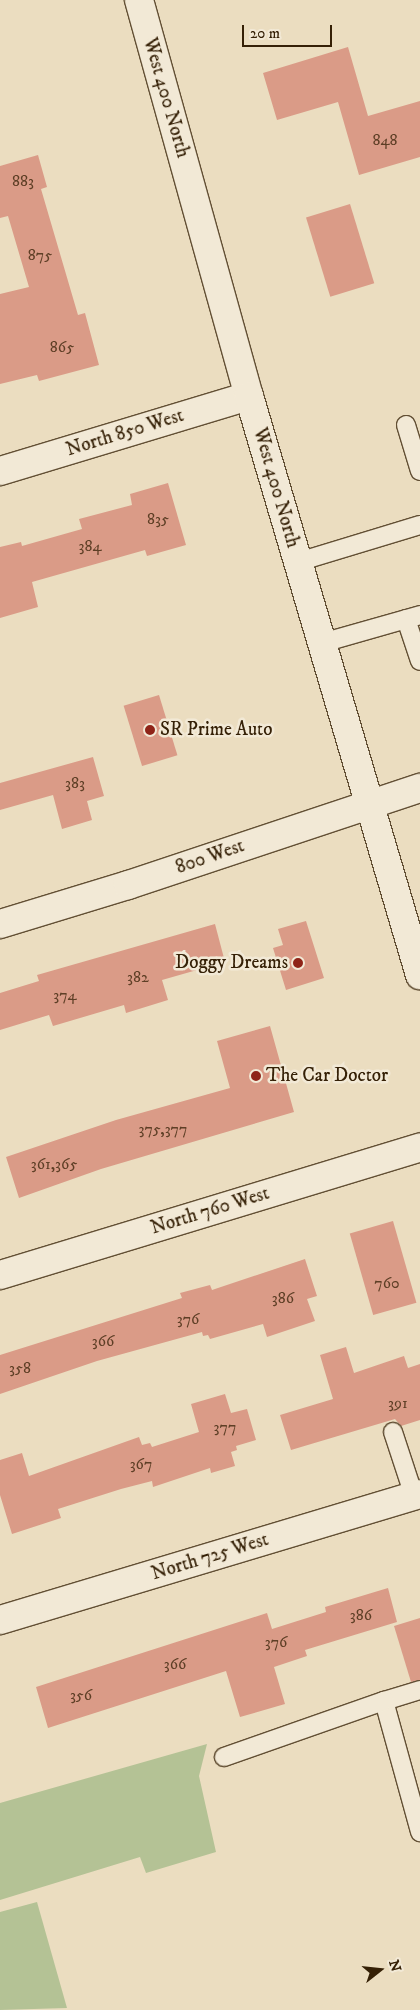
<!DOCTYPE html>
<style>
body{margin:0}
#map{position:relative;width:420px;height:2010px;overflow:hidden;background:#ebddc0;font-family:"IM FELL DW Pica",serif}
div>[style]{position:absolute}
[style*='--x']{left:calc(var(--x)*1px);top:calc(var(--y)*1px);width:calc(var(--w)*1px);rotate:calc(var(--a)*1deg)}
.green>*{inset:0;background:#b4c295}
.building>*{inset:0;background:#da9b87;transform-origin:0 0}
.roads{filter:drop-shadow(1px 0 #624f34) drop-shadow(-1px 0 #624f34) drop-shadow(0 1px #624f34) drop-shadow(0 -1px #624f34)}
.service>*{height:18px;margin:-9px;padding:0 9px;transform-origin:9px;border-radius:9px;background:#f2e9d6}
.minor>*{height:28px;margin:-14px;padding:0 14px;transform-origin:14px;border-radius:14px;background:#f2e9d6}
.tertiary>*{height:28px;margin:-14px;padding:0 14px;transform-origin:14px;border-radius:14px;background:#f2e9d6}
.secondary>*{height:28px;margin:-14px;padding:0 14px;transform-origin:14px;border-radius:14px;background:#f2e9d6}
.dots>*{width:14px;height:14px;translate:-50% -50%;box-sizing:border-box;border:2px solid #f2e9d6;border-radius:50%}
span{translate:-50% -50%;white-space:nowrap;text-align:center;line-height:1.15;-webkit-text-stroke:5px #f2e9d6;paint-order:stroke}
.number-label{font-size:16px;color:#5e3f26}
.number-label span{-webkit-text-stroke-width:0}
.street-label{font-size:19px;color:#352006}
.poi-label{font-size:19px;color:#352006}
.left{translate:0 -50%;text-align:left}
.right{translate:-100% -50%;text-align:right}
.north{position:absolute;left:355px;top:1945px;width:50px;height:50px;-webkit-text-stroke:4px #f2e9d6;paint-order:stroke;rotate:74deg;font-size:14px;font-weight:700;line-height:20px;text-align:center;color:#352006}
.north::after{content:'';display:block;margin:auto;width:18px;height:22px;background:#352006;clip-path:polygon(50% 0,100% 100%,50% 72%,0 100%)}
.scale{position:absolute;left:242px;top:25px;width:90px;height:22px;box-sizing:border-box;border:2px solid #352006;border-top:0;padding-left:6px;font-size:15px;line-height:18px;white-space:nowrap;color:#352006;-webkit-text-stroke:4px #f2e9d6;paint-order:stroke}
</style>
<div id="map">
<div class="green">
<i style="clip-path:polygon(207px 1744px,199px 1776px,216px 1852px,146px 1873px,140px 1857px,0 1900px,0 1803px)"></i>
<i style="clip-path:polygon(37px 1902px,67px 2008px,0 2010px,0 1912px)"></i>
</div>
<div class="building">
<i style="clip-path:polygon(348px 47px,368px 116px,420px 101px,420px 157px,359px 175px,338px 102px,277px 120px,263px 73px)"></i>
<i style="clip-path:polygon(38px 155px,47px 187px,41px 189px,78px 315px,85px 313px,99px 365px,39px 381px,37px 375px,0 384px,0 294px,29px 287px,8px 216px,0 218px,0 166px)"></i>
<i style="left:350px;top:204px;width:83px;height:46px;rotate:73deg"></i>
<i style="clip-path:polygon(168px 483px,186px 545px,147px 556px,145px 550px,32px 582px,38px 607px,0 618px,0 547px,21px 542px,22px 546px,82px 529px,79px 519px,132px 505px,130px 494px)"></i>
<i style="left:159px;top:695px;width:63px;height:37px;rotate:73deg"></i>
<i style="clip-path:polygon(93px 757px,104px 796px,87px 801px,92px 820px,62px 829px,53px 795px,0 810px,0 783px)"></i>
<i style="clip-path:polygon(306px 921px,324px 978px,286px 990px,273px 948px,283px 945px,278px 929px)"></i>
<i style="clip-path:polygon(215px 924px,225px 962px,162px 980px,168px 1000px,126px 1013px,124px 1005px,53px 1026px,49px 1015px,0 1030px,0 993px,39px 981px,37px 975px)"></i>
<i style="clip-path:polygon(270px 1026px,294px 1112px,101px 1169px,19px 1198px,6px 1157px,116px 1120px,230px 1088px,217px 1041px)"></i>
<i style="left:393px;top:1221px;width:85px;height:45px;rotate:74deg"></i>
<i style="clip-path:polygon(305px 1259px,317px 1296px,307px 1299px,315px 1321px,267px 1337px,263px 1324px,210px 1339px,208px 1335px,203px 1336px,202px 1332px,97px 1361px,0 1394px,0 1355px,182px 1298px,180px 1293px,210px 1285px,212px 1290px)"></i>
<i style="clip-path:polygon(346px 1347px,354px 1373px,404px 1356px,408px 1368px,420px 1364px,420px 1420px,401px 1426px,395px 1419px,291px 1450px,280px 1415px,333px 1399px,320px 1355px)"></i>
<i style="clip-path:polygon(225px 1394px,231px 1413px,247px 1409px,256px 1440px,236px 1446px,237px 1450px,231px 1452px,235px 1466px,211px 1473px,210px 1468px,153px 1487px,152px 1481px,121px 1489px,58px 1509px,61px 1518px,12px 1534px,0 1495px,0 1460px,22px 1453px,29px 1476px,139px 1437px,142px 1445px,150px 1443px,152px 1447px,199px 1432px,191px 1404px)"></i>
<i style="clip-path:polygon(388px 1588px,397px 1622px,305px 1650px,307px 1656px,274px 1667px,285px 1704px,240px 1717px,226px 1671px,48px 1728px,36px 1687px,267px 1613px,272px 1629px,326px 1612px,325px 1607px)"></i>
<i style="clip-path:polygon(420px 1618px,420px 1680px,411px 1682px,394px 1626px)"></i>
</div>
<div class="roads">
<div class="service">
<i style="--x:406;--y:425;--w:48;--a:73.1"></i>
<i style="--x:298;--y:562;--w:127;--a:-16.9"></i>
<i style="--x:406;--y:619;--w:44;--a:71.6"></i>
<i style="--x:322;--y:643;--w:102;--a:-15.9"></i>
<i style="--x:393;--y:1432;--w:67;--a:71.8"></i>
<i style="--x:420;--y:1690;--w:38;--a:163"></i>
<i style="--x:384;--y:1701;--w:136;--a:74.6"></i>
<i style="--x:224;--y:1757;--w:170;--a:-19.3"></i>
</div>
<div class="minor">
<i style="--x:0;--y:471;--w:260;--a:-16.8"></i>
<i style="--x:0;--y:1275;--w:439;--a:-16.9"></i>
<i style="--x:0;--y:1620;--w:438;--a:-16.7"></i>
</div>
<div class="tertiary">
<i style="--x:0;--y:924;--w:134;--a:-16.9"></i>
<i style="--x:128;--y:885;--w:308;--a:-18.4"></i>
</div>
<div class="secondary">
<i style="--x:139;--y:0;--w:411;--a:74.5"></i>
<i style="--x:249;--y:396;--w:604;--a:73.55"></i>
</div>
</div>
<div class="dots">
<i style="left:150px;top:730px;background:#8f2418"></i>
<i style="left:298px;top:963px;background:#8f2418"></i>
<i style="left:256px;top:1076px;background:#8f2418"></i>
</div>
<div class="number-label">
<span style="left:385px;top:140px">848</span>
<span style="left:23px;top:181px">883</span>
<span style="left:40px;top:255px">875</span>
<span style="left:62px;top:347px">865</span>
<span style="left:158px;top:519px">835</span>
<span style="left:90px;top:546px">384</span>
<span style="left:75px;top:783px">383</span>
<span style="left:138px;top:977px">382</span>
<span style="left:65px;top:995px">374</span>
<span style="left:163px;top:1129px">375,377</span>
<span style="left:54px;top:1164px">361,365</span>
<span style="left:387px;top:1283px">760</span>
<span style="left:283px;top:1298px">386</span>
<span style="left:188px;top:1319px">376</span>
<span style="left:103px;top:1341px">366</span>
<span style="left:20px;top:1368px">358</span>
<span style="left:398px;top:1403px">391</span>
<span style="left:225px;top:1427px">377</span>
<span style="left:141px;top:1464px">367</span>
<span style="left:361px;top:1615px">386</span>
<span style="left:276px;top:1642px">376</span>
<span style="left:175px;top:1664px">366</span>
<span style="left:81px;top:1695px">356</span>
</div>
<div class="street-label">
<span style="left:166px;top:98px;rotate:74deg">West 400 North</span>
<span style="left:125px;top:433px;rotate:-17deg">North 850 West</span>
<span style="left:276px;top:488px;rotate:74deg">West 400 North</span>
<span style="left:210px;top:857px;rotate:-19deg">800 West</span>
<span style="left:210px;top:1211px;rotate:-17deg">North 760 West</span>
<span style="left:210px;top:1557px;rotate:-17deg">North 725 West</span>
</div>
<div class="poi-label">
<span class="left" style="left:160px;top:730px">SR Prime Auto</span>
<span class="right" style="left:288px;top:963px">Doggy Dreams</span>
<span class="left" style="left:266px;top:1076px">The Car Doctor</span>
</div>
<div class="north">N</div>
<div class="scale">20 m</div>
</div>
